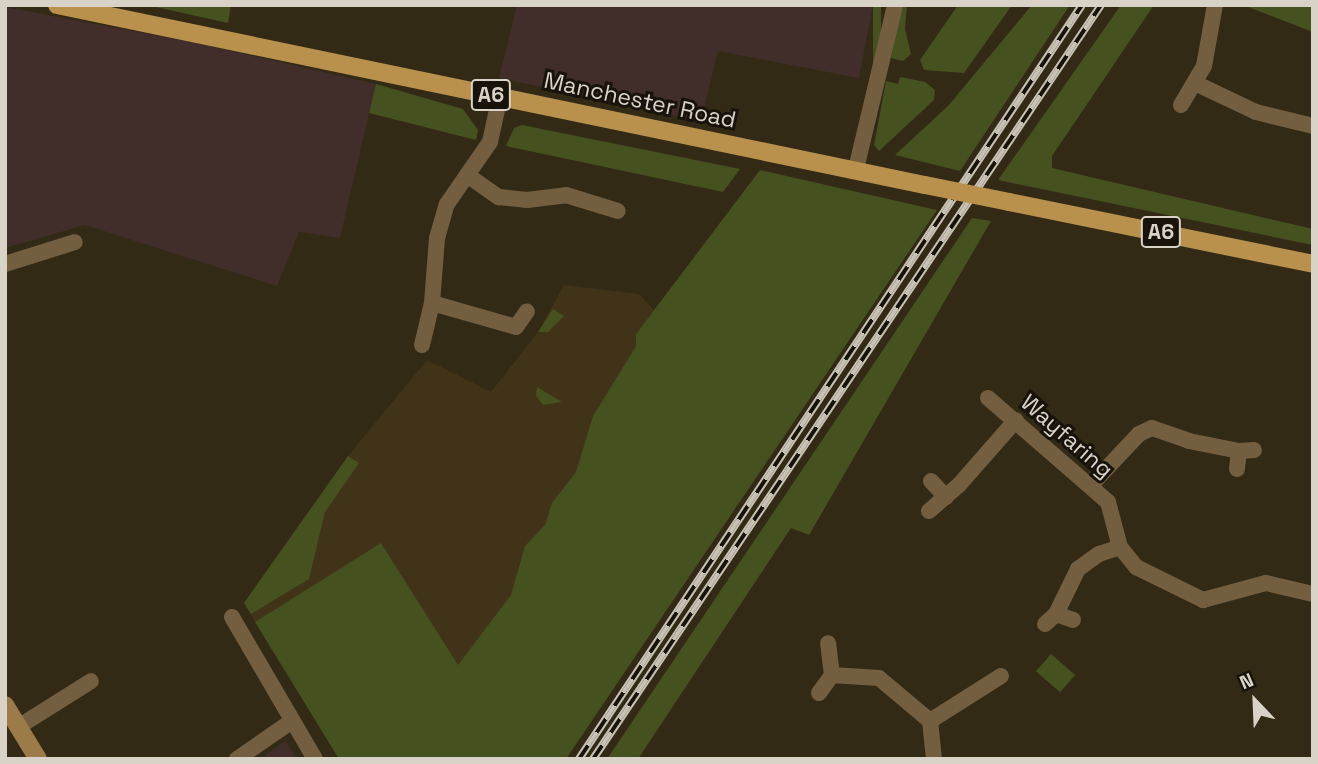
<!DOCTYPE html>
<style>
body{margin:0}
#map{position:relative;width:1318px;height:764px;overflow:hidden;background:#332a16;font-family:"Space Grotesk",sans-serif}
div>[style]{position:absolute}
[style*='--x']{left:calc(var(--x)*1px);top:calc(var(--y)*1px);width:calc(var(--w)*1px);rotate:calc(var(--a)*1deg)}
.built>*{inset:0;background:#403318}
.industrial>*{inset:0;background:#412d29}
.green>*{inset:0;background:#465120;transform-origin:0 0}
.minor>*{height:16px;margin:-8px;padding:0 8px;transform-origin:8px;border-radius:8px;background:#735f40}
.secondary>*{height:18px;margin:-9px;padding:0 9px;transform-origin:9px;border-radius:9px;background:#9b7b48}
.primary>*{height:18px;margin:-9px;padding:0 9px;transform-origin:9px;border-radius:9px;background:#b9914d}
.rail>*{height:8px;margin-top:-4px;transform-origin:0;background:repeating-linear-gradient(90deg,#17130a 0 16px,#c8c2b5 0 32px);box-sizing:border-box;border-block:2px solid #c8c2b5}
.primary-bridge>*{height:18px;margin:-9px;padding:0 9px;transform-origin:9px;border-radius:9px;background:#b9914d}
span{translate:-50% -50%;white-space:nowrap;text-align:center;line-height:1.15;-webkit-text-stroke:6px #17130a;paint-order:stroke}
.shield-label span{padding:2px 5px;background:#17130a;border:2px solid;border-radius:5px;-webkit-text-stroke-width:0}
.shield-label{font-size:21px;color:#d9d3c7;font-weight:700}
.street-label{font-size:23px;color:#d9d3c7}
.frame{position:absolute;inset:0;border:7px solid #d9d3c7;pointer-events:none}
.north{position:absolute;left:1220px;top:666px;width:70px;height:70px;-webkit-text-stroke:5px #17130a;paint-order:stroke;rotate:337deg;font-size:19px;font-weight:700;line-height:28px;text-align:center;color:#d9d3c7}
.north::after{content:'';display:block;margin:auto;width:24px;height:32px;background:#d9d3c7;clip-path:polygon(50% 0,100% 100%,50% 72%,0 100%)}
</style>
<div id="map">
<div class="built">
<i style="clip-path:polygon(564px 285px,639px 294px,654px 310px,636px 334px,636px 346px,593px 416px,694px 498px,339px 759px,244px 603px,348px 456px,427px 360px,491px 392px,538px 332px)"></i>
</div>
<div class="industrial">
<i style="clip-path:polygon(517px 5px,873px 5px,859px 78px,718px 51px,701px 121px,499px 78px)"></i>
<i style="clip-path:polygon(5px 7px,196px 43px,376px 84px,340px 238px,299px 232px,277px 286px,85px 225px,5px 248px)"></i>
<i style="clip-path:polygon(285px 741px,297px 759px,260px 759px)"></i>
</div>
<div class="green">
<i style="clip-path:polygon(147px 5px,231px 5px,228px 23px)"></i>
<i style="left:873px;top:5px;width:8px;height:74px"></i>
<i style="clip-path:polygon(901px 5px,907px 5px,905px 29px,911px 54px,903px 61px,891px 58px)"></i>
<i style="clip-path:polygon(958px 5px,1012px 5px,964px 73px,924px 70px,920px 60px)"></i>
<i style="clip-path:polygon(1032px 5px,1070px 5px,960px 171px,895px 155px,949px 105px)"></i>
<i style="clip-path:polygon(1121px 5px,1154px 5px,1052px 156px,1052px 168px,1313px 229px,1313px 245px,998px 180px)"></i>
<i style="clip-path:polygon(1243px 5px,1313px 5px,1313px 32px)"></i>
<i style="clip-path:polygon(900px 77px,925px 82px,935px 90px,934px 100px,879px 151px,874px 145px,886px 81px,898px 84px)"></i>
<i style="clip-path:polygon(376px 84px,463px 109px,478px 130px,476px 140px,369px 113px)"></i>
<i style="clip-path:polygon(522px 125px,740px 169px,723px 192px,506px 146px,514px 128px)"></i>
<i style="clip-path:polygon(760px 170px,937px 210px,566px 759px,339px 759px,255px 622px,381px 543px,458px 665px,511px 595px,525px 546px,545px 525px,552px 503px,576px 472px,593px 416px,636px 346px,636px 334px)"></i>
<i style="clip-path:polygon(972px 218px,991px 221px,809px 535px,791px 528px,638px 759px,607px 759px)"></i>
<i style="clip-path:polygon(553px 309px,564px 316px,548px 332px,538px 332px)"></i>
<i style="clip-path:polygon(537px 387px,562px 402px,543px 405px,536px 396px)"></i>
<i style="clip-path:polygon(348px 456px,359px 463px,325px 512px,309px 579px,251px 614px,244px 603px)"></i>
<i style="left:1051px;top:654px;width:32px;height:23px;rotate:41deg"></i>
</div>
<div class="minor">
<i style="--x:1197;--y:84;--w:65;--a:25.4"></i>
<i style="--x:1256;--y:112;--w:59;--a:13.8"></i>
<i style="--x:1181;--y:105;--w:45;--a:-59.5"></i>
<i style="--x:1204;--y:66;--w:62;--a:-79.8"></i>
<i style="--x:856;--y:169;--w:169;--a:-76.6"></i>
<i style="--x:467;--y:175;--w:39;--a:35"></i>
<i style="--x:499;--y:197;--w:28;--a:6"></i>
<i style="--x:527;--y:200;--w:39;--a:-7"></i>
<i style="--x:566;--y:195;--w:54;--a:17.1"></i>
<i style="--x:5;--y:264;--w:73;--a:-17.4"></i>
<i style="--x:432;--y:303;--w:87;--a:15.9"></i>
<i style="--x:516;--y:327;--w:19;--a:-55"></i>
<i style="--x:422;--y:345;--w:43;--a:-76.6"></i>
<i style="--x:432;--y:303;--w:65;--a:-85.6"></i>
<i style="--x:437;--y:238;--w:35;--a:-74"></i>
<i style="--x:447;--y:204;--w:75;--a:-55.3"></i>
<i style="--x:490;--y:142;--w:47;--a:-77.7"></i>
<i style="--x:988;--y:398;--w:159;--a:40.9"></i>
<i style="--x:1108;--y:502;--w:47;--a:75.1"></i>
<i style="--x:1120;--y:547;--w:26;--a:51"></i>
<i style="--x:1136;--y:567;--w:75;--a:26.2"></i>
<i style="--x:1203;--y:600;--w:65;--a:-15.1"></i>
<i style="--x:1266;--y:583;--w:48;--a:13.2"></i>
<i style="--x:1237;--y:469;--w:18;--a:-84"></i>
<i style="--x:931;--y:481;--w:22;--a:47"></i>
<i style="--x:1091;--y:485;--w:70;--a:-46.7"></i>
<i style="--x:1139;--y:434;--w:14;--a:-25"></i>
<i style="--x:1152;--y:428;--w:39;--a:19"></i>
<i style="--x:1189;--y:441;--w:51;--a:11.3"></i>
<i style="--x:1239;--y:451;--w:15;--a:-4"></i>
<i style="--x:929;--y:511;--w:40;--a:-41"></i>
<i style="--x:959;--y:485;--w:86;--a:-48.8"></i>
<i style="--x:1056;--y:614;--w:18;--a:19"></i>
<i style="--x:232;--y:617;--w:164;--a:59.7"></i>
<i style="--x:1045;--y:624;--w:15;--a:-42"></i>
<i style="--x:1056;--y:614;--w:50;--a:-63.9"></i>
<i style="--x:1078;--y:569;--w:26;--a:-36"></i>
<i style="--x:1099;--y:554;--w:22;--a:-18"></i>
<i style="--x:832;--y:675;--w:47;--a:3.7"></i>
<i style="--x:879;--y:678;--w:67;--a:40.1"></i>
<i style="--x:819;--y:693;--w:22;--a:-54"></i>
<i style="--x:832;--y:675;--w:32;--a:-97"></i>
<i style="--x:18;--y:727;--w:86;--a:-32.2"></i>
<i style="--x:237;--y:759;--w:67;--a:-34.6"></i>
<i style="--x:934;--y:759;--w:38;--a:-96"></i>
<i style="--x:930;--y:721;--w:84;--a:-32.4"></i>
</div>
<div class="secondary">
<i style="--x:5;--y:705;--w:63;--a:58.6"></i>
</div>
<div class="primary">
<i style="--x:57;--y:5;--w:886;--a:11.72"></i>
<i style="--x:1009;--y:202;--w:310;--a:11.5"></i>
</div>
<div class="rail">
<i style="--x:579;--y:759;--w:906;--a:-56.29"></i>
<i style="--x:593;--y:759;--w:909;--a:-56.03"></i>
</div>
<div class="primary-bridge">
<i style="--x:925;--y:185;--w:86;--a:11.4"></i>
</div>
<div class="shield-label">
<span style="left:491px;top:95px">A6</span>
<span style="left:1161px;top:232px">A6</span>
</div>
<div class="street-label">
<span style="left:640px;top:100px;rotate:12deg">Manchester Road</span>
<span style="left:1067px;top:436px;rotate:41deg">Wayfaring</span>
</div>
<div class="frame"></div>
<div class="north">N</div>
</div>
